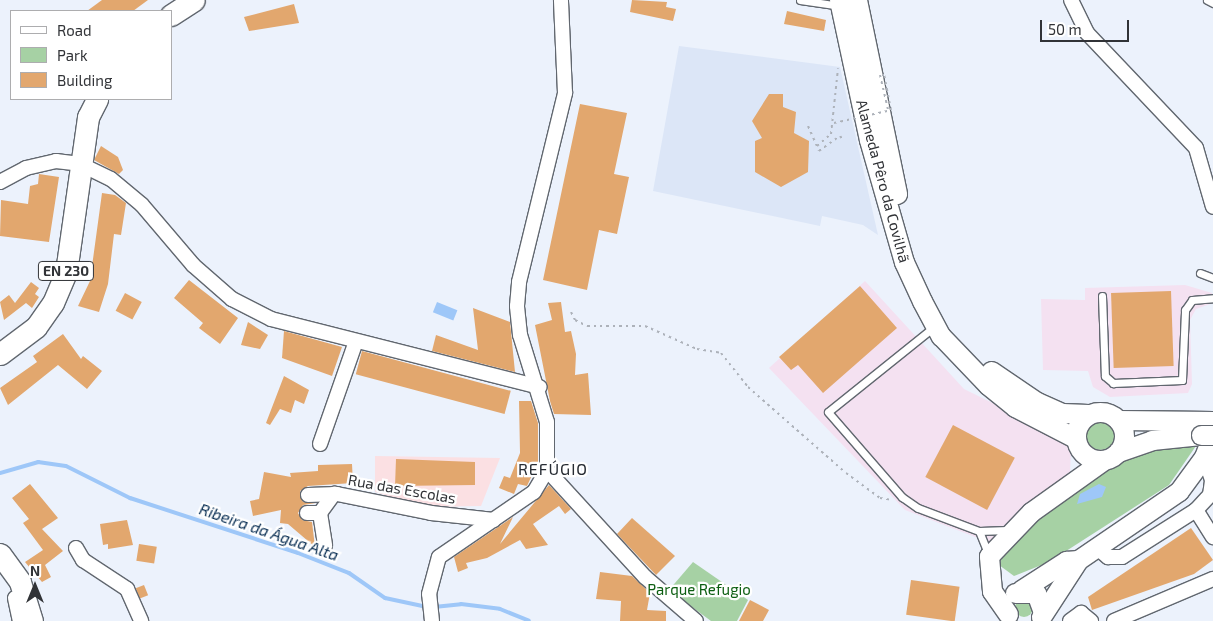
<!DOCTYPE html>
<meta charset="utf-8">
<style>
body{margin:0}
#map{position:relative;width:1213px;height:621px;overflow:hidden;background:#ecf2fc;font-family:"Exo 2",sans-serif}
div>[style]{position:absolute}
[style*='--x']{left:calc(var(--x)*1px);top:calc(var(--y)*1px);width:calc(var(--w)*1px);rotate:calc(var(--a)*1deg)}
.commercial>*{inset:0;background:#f4e1f1}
.built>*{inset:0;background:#dce6f7}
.education>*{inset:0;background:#fbe0e3}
.green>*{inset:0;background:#a6d1a4}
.round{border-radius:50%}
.water>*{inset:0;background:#9ec7f8;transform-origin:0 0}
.stream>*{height:4px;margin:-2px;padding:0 2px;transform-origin:2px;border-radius:2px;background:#9ec7f8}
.building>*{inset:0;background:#e2a76e;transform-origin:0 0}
.path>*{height:2px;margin-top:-1px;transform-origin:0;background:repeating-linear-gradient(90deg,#adb2ba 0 2.5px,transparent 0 6.5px)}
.roads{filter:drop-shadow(1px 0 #61676f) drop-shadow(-1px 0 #61676f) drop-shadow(0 1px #61676f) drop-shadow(0 -1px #61676f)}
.lane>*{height:7px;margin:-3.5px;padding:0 3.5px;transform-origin:3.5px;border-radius:3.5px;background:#fff}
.street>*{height:14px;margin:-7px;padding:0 7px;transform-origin:7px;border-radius:7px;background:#fff}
.secondary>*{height:19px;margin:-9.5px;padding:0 9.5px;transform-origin:9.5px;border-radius:9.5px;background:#fff}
.secondary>.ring{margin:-9.5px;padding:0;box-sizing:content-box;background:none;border:19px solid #fff;border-radius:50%}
.primary>*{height:21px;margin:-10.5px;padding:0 10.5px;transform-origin:10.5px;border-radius:10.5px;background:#fff}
.path-bridge>*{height:2px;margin-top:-1px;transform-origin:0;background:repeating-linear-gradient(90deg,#adb2ba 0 2.5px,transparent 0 6.5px)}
.bridges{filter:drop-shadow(1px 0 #61676f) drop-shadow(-1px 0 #61676f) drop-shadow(0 1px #61676f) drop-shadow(0 -1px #61676f)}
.secondary-bridge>*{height:19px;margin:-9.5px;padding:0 9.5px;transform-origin:9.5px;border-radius:9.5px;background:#fff}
span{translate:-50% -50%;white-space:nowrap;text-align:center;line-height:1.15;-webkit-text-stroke:4.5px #fff;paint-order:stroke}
.shield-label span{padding:1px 4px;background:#fff;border:1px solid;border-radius:4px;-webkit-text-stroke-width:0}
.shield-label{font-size:14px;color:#313337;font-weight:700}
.street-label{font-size:15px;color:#313337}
.park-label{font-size:15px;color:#0c5e11}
.neighbourhood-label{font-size:16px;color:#272c33;letter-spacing:1px}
.water-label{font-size:16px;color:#0a2f54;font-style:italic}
.legend{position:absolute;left:10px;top:10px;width:162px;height:90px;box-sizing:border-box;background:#fff;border:1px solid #adadaf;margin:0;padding:6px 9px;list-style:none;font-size:15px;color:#313337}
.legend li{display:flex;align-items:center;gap:10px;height:25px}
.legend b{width:25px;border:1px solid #adadaf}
.north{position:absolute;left:10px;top:561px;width:50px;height:50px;-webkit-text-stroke:4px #fff;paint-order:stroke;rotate:0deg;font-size:14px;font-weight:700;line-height:20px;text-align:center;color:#313337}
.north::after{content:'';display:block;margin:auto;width:18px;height:22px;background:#313337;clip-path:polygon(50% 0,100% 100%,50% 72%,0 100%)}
.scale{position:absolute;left:1040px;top:20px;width:89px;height:22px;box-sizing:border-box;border:2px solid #313337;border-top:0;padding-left:6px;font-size:15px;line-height:18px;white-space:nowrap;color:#313337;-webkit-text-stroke:4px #fff;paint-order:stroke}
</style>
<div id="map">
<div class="commercial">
<i style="clip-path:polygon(865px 281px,964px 389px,1064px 438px,1071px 449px,1070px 474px,987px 547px,978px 538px,905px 510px,769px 368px)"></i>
<i style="clip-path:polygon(1185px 285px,1212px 293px,1213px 303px,1196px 309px,1190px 320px,1192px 384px,1188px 393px,1110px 397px,1093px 387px,1088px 371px,1043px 370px,1041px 299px,1085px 300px,1085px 288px)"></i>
</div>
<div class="built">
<i style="clip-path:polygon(679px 46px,840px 67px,878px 235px,863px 225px,822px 216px,820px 226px,653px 191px)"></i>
</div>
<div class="education">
<i style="clip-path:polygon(375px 456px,500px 458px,481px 506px,424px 507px,375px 492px)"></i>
</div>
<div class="green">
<i class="round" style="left:1085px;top:420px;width:30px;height:30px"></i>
<i style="clip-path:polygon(1198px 443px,1169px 485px,1049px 562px,1014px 576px,999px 565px,1009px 542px,1055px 504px,1131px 453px)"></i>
<i style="clip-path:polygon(693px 562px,748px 600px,737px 621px,711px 621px,669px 590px)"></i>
<i class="round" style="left:1015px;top:599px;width:18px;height:18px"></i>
</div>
<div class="water">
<i style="left:437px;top:302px;width:22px;height:11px;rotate:22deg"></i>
<i style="clip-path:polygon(1099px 484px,1106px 487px,1102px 497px,1077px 504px,1080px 494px)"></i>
</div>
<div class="stream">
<i style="--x:0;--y:473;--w:40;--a:-16"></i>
<i style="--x:38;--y:462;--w:28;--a:8"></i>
<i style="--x:66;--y:466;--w:72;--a:26.6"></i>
<i style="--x:130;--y:498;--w:177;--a:18.1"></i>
<i style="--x:298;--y:553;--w:55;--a:21.4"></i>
<i style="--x:349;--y:573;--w:44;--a:34.8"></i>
<i style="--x:385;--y:598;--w:43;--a:12.1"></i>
<i style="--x:434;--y:607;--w:27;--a:-6"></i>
<i style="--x:461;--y:604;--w:39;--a:7"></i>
<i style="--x:500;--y:609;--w:31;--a:22"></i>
</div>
<div class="building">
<i style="clip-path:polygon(102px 0,148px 0,133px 11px,87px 11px)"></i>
<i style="clip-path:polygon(632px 0,667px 2px,666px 7px,676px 9px,673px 21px,630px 12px)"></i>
<i style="clip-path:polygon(294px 4px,299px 23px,249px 31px,244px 17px)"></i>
<i style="clip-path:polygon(787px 11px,826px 20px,824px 31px,784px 24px)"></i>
<i style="clip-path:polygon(769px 94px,783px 94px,783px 107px,796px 112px,794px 133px,809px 141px,808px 172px,781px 187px,755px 172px,755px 141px,762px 138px,752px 121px)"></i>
<i style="clip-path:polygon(580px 104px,627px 113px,614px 174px,629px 177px,617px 234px,599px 230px,587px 290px,543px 280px)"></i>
<i style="clip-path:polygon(101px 146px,118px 157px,123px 170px,119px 174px,94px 160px)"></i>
<i style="clip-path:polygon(39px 174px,59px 177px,49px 242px,0 236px,1px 200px,28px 204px,30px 186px,38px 184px)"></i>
<i style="clip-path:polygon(102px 193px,115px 195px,126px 203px,121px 235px,114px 234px,108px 284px,99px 312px,78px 306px,90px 281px)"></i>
<i style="clip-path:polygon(189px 280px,238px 318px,220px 344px,199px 328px,203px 323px,174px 298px)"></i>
<i style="clip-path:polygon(31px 282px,39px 288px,35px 294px,39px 297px,32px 308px,26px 303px,4px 320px,0 302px,9px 295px,15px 303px)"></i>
<i style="clip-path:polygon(860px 286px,897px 328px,823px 393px,798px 365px,791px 370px,779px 357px)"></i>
<i style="left:1171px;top:291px;width:75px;height:60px;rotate:88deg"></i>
<i style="left:125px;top:293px;width:19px;height:20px;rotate:28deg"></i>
<i style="clip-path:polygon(561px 302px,565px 332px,571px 331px,576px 354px,575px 375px,588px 373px,591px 415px,554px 414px,550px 401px,535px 325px,552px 320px,548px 303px)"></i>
<i style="clip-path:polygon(473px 308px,510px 322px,515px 372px,432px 351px,436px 335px,478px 350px)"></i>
<i style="clip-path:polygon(248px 322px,268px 335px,260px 349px,241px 345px)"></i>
<i style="clip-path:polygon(284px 331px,342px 347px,332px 376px,282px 358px)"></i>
<i style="clip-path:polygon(63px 334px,81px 359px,83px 356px,102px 371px,87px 389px,58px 365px,8px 405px,0 388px,37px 362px,33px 356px)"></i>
<i style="left:362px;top:351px;width:154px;height:24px;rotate:15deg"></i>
<i style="clip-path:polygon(284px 376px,309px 390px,304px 404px,295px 400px,291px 413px,280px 409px,270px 425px,266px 423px)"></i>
<i style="clip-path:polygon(519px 401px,531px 401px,538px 423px,538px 462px,527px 486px,518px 484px,514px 494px,499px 488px,504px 476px,510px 478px,520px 453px)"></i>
<i style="left:953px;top:425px;width:70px;height:59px;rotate:28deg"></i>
<i style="clip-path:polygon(396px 459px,475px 462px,475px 485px,395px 486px)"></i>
<i style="clip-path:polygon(352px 464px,353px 483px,308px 486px,300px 491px,303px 502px,316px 503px,303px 505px,298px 513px,302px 520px,312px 522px,315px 547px,288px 524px,280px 523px,281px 510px,253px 516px,250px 501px,259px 499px,264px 472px,291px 477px,290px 473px,318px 471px,318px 465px)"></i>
<i style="clip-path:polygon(30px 484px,58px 518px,42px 529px,63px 551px,45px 565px,51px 577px,42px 582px,25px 562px,43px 550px,23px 523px,29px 519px,12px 498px)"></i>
<i style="clip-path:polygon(549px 485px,571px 509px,565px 514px,559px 506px,533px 524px,548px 545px,526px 549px,520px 540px,487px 558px,466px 563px,468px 568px,458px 572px,454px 557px,513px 517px,500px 544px)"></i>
<i style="clip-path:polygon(632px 518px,675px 556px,656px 575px,617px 534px)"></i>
<i style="clip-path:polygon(127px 520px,133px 545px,108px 549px,108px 544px,103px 545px,100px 524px)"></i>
<i style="clip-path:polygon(1191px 528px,1213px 560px,1194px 574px,1092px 610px,1088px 597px)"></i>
<i style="left:139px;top:544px;width:18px;height:17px;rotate:9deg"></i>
<i style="clip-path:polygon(600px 572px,632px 576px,650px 593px,647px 610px,666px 611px,666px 621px,620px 621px,621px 601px,596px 599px)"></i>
<i style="left:911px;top:580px;width:49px;height:35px;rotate:8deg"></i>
<i style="left:144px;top:585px;width:11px;height:9px;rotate:68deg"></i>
<i style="clip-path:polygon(750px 600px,769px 610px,763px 621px,739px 621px)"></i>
</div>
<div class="path">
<i style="--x:808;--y:126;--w:27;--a:66"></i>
<i style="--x:819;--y:151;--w:26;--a:-36"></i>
<i style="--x:840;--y:136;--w:6;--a:51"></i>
<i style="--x:817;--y:146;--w:18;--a:-41"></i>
<i style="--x:831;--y:134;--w:66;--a:-83.9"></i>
<i style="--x:571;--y:312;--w:9;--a:63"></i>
<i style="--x:575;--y:320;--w:13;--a:27"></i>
<i style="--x:587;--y:326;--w:58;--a:0"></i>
<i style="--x:645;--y:326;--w:57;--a:23.9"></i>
<i style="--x:697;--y:349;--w:24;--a:9"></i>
<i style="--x:721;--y:353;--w:43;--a:51.5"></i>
<i style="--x:748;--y:387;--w:130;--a:41.3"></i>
<i style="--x:846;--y:473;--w:42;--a:36.3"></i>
<i style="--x:880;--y:498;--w:12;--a:9"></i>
</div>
<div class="roads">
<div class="lane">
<i style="--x:800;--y:0;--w:40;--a:8.5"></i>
<i style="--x:1207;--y:0;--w:7;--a:27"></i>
<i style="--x:1200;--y:273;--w:14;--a:21"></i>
<i style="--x:1102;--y:296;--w:80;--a:87.9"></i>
<i style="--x:1105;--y:376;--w:11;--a:41"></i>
<i style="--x:1113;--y:383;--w:69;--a:-2.5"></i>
<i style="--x:1182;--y:380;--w:70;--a:-87.5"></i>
<i style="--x:1185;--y:310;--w:12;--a:-55"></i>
<i style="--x:1192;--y:300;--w:21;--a:-5"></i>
<i style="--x:935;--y:326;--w:137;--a:141.2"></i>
<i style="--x:828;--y:412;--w:113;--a:49"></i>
<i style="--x:902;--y:497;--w:19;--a:35"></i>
<i style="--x:918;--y:508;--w:65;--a:20.7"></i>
<i style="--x:979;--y:531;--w:29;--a:-2"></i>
<i style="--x:979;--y:531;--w:24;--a:68"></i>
</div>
<div class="street">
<i style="--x:1071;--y:0;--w:37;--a:64"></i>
<i style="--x:1087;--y:33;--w:158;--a:46.5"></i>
<i style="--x:1196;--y:148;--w:61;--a:73.9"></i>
<i style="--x:0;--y:182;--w:30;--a:-28"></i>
<i style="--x:26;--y:168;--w:31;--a:-13"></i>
<i style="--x:56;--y:161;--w:24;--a:7"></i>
<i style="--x:80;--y:164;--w:34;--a:26"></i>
<i style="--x:111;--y:179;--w:40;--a:40"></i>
<i style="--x:142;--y:205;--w:79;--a:49.6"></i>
<i style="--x:193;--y:265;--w:52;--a:41.1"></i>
<i style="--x:232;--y:299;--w:44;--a:27.1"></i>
<i style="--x:271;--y:319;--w:277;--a:14.2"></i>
<i style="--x:320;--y:444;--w:109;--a:-70.7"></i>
<i style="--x:547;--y:470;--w:145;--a:47.5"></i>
<i style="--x:645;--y:577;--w:67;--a:40.8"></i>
<i style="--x:308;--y:495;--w:29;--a:-2"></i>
<i style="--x:337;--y:494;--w:96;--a:11.4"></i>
<i style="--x:431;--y:513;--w:63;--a:6.3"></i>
<i style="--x:1196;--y:510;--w:32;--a:58"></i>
<i style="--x:307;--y:513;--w:13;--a:0"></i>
<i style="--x:320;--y:513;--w:24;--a:-54"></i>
<i style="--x:320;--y:513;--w:33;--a:81"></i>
<i style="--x:1096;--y:547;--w:16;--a:40"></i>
<i style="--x:1108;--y:557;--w:14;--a:0"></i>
<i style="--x:1122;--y:557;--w:88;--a:-32.4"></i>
<i style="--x:1196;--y:510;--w:21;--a:-47"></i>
<i style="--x:1210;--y:495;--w:15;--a:-82"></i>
<i style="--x:1212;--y:480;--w:24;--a:-109"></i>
<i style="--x:76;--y:548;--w:14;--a:60"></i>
<i style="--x:83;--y:560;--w:53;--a:33.4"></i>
<i style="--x:127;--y:589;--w:35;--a:66"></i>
<i style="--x:15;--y:598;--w:24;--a:78"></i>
<i style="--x:432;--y:621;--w:27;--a:-96"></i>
<i style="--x:429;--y:594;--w:38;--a:-75"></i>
<i style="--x:439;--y:557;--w:115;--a:-34.4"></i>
<i style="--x:534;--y:492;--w:26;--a:-59"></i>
<i style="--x:547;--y:470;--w:48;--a:-90"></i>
<i style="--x:547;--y:422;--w:91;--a:-107.2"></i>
<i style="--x:520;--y:335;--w:29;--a:-96"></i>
<i style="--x:517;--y:306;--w:24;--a:-85"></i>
<i style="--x:519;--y:282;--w:195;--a:-76.3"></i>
<i style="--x:565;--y:93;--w:93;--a:-92.5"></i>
<i style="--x:1070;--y:621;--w:14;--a:-36"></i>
<i style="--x:1081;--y:613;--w:13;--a:39"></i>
<i style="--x:1114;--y:621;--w:108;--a:-23"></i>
</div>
<div class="secondary">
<i style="--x:839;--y:0;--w:143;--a:77.9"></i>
<i style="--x:869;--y:140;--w:127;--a:74"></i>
<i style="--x:904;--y:262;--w:43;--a:65.2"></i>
<i style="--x:922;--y:301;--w:40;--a:62"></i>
<i style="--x:941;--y:336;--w:68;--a:46.2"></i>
<i style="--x:988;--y:385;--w:35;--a:39"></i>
<i style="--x:1015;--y:407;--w:68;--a:27.3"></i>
<i style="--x:857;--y:0;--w:198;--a:78.3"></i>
<i style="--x:991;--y:371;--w:55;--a:34"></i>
<i style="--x:1037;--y:402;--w:27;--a:24"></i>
<i style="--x:1062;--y:413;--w:26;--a:2"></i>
<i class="ring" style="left:1076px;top:412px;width:29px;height:29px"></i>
<i style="--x:1118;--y:420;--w:95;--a:0.6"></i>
<i style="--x:1118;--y:452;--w:36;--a:-19"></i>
<i style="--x:1152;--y:440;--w:49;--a:-5.8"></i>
<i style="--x:1021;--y:590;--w:54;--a:-32.8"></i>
<i style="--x:1066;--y:561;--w:12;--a:-5"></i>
<i style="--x:1078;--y:560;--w:122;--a:-34.3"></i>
<i style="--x:1179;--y:491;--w:42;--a:-53.7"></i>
<i style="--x:1204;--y:457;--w:26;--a:-69"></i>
<i style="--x:1015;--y:593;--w:21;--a:0"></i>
<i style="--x:1036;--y:593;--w:20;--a:70"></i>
<i style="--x:1008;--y:614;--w:28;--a:-125"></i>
<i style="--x:992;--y:591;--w:35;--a:-95"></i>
<i style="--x:989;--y:556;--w:61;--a:-46.3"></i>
<i style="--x:1031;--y:512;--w:90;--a:-35.5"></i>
<i style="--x:1041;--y:617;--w:68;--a:-57"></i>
</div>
<div class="primary">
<i style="--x:171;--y:15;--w:27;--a:-33"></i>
<i style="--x:0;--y:354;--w:45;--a:-36.9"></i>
<i style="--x:36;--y:327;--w:29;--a:-55"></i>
<i style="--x:53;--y:303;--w:34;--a:-67"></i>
<i style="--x:66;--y:272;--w:157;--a:-81.9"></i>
<i style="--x:88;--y:117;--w:20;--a:-63"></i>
<i style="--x:0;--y:554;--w:34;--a:54"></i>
<i style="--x:20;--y:582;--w:41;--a:72.9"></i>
</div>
</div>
<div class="path-bridge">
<i style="--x:884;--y:75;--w:4;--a:180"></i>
<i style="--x:880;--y:75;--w:37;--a:77"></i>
<i style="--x:834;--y:123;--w:58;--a:-12.8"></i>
<i style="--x:891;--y:110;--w:36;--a:-101"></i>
</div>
<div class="bridges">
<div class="secondary-bridge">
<i style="--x:1201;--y:435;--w:12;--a:0"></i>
</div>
</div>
<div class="shield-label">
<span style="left:66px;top:271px">EN 230</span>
</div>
<div class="street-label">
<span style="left:883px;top:181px;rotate:75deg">Alameda Pêro da Covilhã</span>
<span style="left:402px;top:489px;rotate:10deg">Rua das Escolas</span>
</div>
<div class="park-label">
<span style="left:699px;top:590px">Parque Refugio</span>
</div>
<div class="neighbourhood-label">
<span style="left:553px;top:469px">REFÚGIO</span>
</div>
<div class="water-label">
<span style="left:269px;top:532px;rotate:19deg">Ribeira da Água Alta</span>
</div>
<ul class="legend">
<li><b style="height:6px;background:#fff"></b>Road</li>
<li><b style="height:14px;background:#a6d1a4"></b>Park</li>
<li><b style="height:14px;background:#e2a76e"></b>Building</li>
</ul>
<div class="north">N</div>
<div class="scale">50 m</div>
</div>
